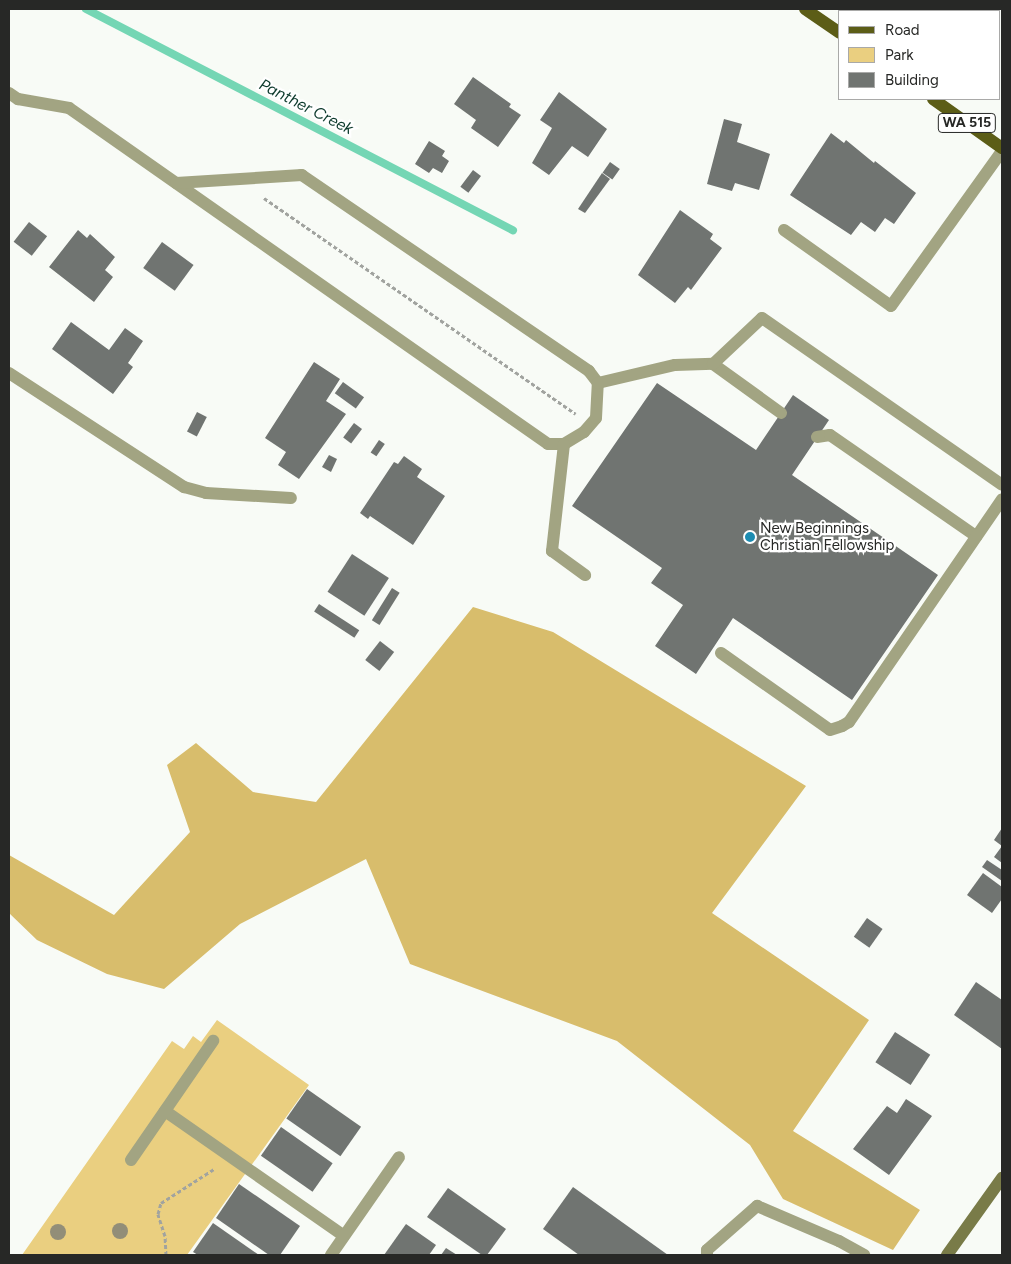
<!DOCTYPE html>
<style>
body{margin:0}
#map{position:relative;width:1011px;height:1264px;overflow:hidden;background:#f8fbf6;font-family:Figtree,sans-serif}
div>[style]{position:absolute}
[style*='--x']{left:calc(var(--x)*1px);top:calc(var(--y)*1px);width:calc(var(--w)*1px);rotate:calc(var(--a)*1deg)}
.green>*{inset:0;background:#eacf80}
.forest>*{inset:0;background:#d8bd6c}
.stream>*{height:8px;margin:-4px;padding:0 4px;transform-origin:4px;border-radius:4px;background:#74d6b4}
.building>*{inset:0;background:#707471;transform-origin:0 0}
.path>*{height:3px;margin-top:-1.5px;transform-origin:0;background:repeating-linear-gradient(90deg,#a1a39f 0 4px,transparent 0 6.5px)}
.lane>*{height:12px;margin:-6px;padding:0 6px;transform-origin:6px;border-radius:6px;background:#a2a482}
.street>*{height:12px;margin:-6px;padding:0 6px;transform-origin:6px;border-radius:6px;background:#a2a482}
.secondary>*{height:12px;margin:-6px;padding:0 6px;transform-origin:6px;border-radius:6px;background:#797b48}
.primary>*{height:12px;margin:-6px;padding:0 6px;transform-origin:6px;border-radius:6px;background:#5c5d17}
.trees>*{width:16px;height:16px;margin:-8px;border-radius:50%;background:#928e78}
.dots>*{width:14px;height:14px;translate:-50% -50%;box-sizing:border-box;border:2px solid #fff;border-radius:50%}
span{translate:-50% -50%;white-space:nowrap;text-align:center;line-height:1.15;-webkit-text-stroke:4.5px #fff;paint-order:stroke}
.shield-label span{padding:1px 4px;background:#fff;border:1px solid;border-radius:4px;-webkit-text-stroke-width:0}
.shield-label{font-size:14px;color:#272826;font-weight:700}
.poi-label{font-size:15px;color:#272826}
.left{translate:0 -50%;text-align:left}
.water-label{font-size:16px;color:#0d3a2c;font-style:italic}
.frame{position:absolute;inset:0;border:10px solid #272826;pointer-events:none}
.legend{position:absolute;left:838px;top:10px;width:162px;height:90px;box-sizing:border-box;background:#fff;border:1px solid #a9a9a8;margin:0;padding:6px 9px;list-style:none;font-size:15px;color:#272826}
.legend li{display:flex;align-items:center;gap:10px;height:25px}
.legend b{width:25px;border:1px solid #a9a9a8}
</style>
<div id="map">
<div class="green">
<i style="clip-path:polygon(217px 1020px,309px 1085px,187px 1255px,22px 1255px,172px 1041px,184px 1049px,193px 1036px,201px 1042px)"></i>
</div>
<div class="forest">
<i style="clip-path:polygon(473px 607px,553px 632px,806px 786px,712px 913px,869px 1020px,793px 1131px,920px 1210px,893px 1250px,783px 1199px,750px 1145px,617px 1041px,410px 964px,366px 859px,240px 924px,164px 989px,107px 974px,37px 940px,9px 913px,9px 855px,114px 915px,190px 832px,167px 765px,196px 743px,253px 792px,316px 802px)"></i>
</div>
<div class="stream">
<i style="--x:86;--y:9;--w:481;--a:27.4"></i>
</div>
<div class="building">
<i style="clip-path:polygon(473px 77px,511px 104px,509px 107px,521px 115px,498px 147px,471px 128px,476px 120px,454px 104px)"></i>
<i style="clip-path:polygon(559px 92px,607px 129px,588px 157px,572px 146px,549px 175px,532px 163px,552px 128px,540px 120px)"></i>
<i style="clip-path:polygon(724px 119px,742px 124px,737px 142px,770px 154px,759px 190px,735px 183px,732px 191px,707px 184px)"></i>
<i style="clip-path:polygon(831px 133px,844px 143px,846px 140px,874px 163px,875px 161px,916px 193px,894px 224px,885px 218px,875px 232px,861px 222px,851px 235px,790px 195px)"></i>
<i style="clip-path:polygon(429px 141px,445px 151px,442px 156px,449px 161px,442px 173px,433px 168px,429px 173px,415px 164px)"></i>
<i style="left:610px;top:162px;width:12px;height:13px;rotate:35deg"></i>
<i style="left:473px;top:170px;width:10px;height:21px;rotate:37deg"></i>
<i style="clip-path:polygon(602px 173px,610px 179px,585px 213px,578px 209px)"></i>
<i style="clip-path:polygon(680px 210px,713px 234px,710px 239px,722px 248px,691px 290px,688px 287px,675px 303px,638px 275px)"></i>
<i style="left:29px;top:222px;width:23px;height:25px;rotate:38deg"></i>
<i style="clip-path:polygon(78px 230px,87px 238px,90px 234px,115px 257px,105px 270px,113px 277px,94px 302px,49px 267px)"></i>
<i style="left:162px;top:242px;width:39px;height:32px;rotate:36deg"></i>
<i style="clip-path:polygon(71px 322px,109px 350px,125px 328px,143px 341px,128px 363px,133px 367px,113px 394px,52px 349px)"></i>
<i style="clip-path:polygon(314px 362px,340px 379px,326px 401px,346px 414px,299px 479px,278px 465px,286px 452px,265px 438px)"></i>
<i style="left:343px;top:382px;width:26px;height:14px;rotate:36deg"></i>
<i style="clip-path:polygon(657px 383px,756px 450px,793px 395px,829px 420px,792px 475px,938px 575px,852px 700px,733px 618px,696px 674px,655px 646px,683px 605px,651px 583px,662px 568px,572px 506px)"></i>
<i style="left:197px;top:412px;width:11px;height:22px;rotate:27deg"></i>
<i style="left:354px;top:423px;width:10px;height:18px;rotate:37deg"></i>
<i style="left:379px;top:440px;width:7px;height:15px;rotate:34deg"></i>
<i style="clip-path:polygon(329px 455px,337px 459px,331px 472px,322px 467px)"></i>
<i style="clip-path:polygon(404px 456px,422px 469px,417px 477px,445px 496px,413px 545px,370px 516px,368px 519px,360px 513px,394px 462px,398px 464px)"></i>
<i style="left:352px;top:554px;width:44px;height:45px;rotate:33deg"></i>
<i style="left:392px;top:588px;width:9px;height:38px;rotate:32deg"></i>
<i style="left:319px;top:604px;width:48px;height:9px;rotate:33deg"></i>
<i style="left:380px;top:641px;width:18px;height:24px;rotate:38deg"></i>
<i style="clip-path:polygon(1002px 828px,1002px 863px,994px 857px,1002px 846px,994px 840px)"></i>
<i style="clip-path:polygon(987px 860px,1002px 870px,1002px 881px,982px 867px)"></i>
<i style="clip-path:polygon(983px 873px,1002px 887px,1002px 899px,992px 913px,967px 895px)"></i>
<i style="left:867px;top:918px;width:19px;height:23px;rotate:35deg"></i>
<i style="clip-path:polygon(976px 982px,1002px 1000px,1002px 1049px,954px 1015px)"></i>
<i style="left:895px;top:1032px;width:42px;height:36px;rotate:33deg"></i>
<i style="left:307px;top:1089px;width:66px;height:36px;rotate:35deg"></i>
<i style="clip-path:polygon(906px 1099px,932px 1116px,889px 1175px,853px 1149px,887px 1106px,897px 1113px)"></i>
<i style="left:281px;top:1127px;width:63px;height:35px;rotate:35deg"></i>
<i style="clip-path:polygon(239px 1184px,300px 1226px,280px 1255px,269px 1255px,216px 1218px)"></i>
<i style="clip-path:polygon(573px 1187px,668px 1255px,579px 1255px,543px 1229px)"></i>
<i style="clip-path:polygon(448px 1188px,506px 1229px,487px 1255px,482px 1255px,427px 1217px)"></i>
<i style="clip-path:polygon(213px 1223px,259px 1255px,198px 1255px,193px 1252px)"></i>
<i style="clip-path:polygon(406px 1224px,436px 1245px,429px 1255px,384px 1255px)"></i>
<i style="clip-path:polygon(446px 1248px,457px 1255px,441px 1255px)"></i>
</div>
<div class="path">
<i style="--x:264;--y:198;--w:379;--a:34.7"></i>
<i style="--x:166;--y:1255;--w:19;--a:-93"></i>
<i style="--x:165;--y:1236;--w:23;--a:-108"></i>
<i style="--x:158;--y:1214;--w:11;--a:-75"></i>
<i style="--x:161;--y:1203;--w:63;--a:-32.7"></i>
</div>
<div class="lane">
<i style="--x:9;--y:93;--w:11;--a:34"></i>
<i style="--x:18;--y:99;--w:52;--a:10"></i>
<i style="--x:69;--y:108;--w:585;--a:35.05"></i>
<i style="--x:548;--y:444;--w:16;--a:0"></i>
<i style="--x:564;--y:444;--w:23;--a:-31"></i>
<i style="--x:584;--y:432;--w:18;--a:-49"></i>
<i style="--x:596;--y:418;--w:35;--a:-87"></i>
<i style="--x:598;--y:383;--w:15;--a:-127"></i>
<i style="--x:589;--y:371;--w:348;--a:-145.7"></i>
<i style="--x:302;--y:175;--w:126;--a:176.4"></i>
<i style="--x:784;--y:230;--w:131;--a:35.4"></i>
<i style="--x:891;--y:306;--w:191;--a:-54.4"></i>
<i style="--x:9;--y:373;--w:209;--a:33.1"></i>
<i style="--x:184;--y:487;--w:23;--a:15"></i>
<i style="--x:206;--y:493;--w:85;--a:3.4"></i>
<i style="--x:598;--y:383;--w:79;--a:-13.2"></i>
<i style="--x:675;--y:365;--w:38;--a:-2"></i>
<i style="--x:781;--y:413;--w:84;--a:-144.2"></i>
<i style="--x:713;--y:364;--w:67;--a:-43.2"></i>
<i style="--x:762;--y:318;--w:292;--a:34.8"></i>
<i style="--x:817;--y:437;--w:13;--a:-9"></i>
<i style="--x:830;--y:435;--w:178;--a:34.7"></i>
<i style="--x:564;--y:444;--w:108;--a:96.4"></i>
<i style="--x:552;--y:551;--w:41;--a:36"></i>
<i style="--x:721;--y:653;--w:133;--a:35.2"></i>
<i style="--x:830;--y:730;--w:13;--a:-18"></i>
<i style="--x:842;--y:726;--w:8;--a:-30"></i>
<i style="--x:849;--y:722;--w:270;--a:-55.5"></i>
<i style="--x:165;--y:1111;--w:218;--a:34.9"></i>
<i style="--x:131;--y:1160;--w:145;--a:-55.4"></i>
<i style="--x:707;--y:1255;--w:5;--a:-90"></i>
<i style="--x:707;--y:1250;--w:67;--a:-41.3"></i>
<i style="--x:757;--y:1206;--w:89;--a:23.1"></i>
<i style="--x:839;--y:1241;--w:29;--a:29"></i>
</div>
<div class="street">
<i style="--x:331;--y:1255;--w:119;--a:-55.2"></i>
</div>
<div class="secondary">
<i style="--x:947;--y:1255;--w:95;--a:-54.5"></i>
</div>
<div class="primary">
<i style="--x:805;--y:9;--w:42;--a:34.4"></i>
<i style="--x:933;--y:99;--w:85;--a:35.4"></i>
</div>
<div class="trees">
<i style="left:120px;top:1231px"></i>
<i style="left:58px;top:1232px"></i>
</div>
<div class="dots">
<i style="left:750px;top:537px;background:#1d8cb1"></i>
</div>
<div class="shield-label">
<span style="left:967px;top:123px">WA 515</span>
</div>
<div class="poi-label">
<span class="left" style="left:760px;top:537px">New Beginnings<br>Christian Fellowship</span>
</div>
<div class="water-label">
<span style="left:306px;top:107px;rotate:27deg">Panther Creek</span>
</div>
<div class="frame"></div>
<ul class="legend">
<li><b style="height:6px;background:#5c5d17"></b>Road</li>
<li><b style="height:14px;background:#eacf80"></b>Park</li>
<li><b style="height:14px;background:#707471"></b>Building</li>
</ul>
</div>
